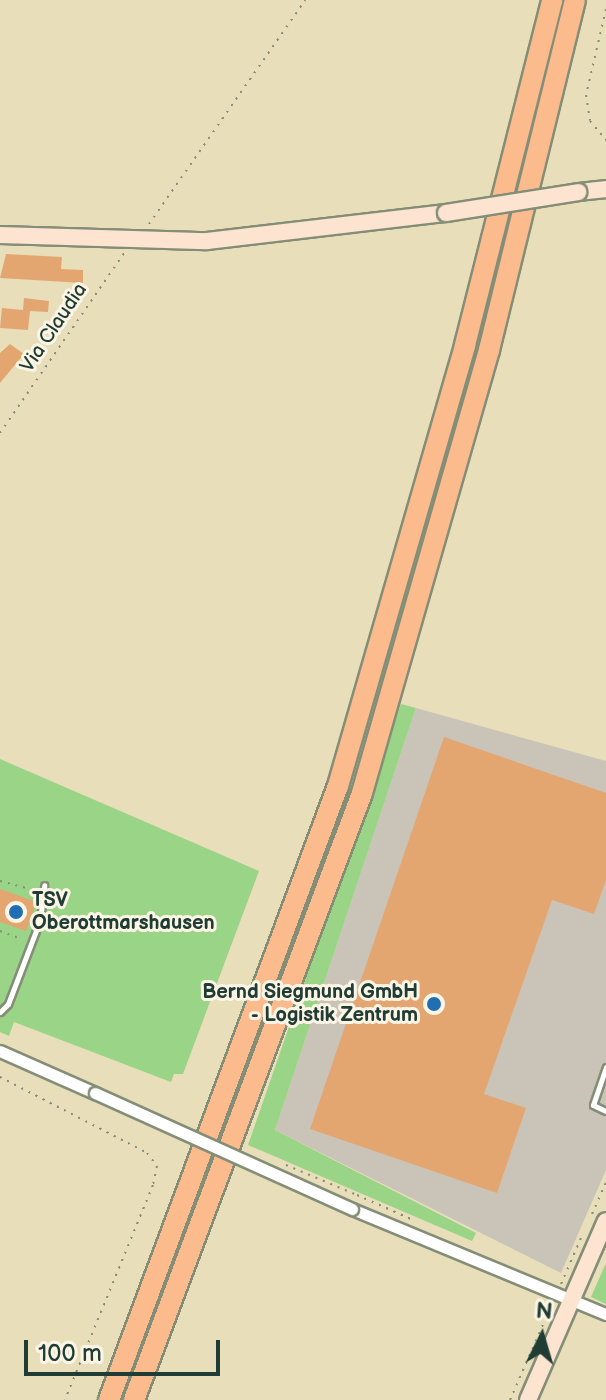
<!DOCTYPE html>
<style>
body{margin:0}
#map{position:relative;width:606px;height:1400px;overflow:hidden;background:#e8deba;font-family:"Balsamiq Sans",sans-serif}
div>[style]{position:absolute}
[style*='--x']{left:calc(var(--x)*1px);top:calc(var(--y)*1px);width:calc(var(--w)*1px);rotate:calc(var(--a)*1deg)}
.industrial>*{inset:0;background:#cac3b8}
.green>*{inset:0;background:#99d487}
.building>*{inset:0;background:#e4a671}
.path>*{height:2px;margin-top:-1px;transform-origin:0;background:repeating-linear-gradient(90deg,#848e77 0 2px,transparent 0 8px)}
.roads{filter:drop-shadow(2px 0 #848e77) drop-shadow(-2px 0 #848e77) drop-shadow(0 2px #848e77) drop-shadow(0 -2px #848e77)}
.lane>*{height:5px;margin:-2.5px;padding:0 2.5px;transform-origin:2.5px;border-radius:2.5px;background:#fff}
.street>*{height:11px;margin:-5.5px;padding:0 5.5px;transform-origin:5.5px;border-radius:5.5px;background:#fff}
.secondary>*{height:16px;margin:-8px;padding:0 8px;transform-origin:8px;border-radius:8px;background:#fde4d1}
.highway>*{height:20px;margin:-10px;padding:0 10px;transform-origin:10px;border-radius:10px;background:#fbbb8d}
.path-bridge>*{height:2px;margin-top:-1px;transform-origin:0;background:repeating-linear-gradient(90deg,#848e77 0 2px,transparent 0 8px)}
.bridges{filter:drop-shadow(2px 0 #848e77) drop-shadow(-2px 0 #848e77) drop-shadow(0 2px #848e77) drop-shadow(0 -2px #848e77)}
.street-bridge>*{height:11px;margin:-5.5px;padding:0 5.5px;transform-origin:5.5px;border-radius:5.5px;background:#fff}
.secondary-bridge>*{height:16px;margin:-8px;padding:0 8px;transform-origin:8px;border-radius:8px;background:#fde4d1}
.dots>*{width:22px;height:22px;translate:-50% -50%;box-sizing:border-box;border:4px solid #fcf5e5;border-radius:50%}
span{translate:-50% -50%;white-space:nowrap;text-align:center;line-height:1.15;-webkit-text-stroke:6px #fcf5e5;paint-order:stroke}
.street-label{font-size:20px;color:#1f3d34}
.poi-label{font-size:20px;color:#1f3d34;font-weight:700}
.left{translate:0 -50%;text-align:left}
.right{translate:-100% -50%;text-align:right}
.north{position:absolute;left:502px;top:1296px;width:80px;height:80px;-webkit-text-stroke:6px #fcf5e5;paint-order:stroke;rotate:5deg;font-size:22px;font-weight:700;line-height:32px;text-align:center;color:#1f3d34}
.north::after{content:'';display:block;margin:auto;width:28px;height:36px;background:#1f3d34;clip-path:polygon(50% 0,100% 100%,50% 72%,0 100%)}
.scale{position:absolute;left:24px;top:1340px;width:196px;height:36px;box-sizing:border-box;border:4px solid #1f3d34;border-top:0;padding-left:10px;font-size:24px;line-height:28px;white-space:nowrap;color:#1f3d34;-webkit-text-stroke:6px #fcf5e5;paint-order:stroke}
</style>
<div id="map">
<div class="industrial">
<i style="clip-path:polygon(416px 708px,606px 761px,606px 1170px,561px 1273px,275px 1130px)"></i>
</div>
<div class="green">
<i style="clip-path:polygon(401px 704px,416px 708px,275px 1130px,476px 1233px,472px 1241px,248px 1145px)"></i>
<i style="clip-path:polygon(0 759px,259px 871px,183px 1074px,174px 1074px,171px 1082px,14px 1022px,9px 1036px,0 1032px)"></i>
<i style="clip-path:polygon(606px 1263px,606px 1304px,591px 1297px)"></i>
</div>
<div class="building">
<i style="clip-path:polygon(6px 254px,62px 257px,61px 269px,83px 270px,83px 283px,0 278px)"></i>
<i style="clip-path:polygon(24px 298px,49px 301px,48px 312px,30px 311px,28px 330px,0 328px,2px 308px,23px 310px)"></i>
<i style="clip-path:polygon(10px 344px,24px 354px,0 383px,0 353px)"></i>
<i style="clip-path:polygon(444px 737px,606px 793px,606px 880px,594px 914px,552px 900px,484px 1094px,526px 1108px,497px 1193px,310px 1129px)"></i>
<i style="clip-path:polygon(0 889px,37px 902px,26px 931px,0 922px)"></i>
</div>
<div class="path">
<i style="--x:606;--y:9;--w:88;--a:103.1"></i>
<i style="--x:586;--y:95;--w:26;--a:81"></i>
<i style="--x:590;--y:121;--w:25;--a:50"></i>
<i style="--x:149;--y:224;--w:273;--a:-55.1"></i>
<i style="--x:0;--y:433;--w:219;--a:-55.4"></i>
<i style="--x:0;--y:881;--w:34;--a:15"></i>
<i style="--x:0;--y:931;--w:22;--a:21"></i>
<i style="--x:0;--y:1077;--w:165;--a:27.3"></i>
<i style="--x:147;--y:1153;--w:16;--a:52"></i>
<i style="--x:157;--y:1166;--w:19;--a:102"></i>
<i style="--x:153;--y:1185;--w:232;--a:112.3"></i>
<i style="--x:357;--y:1195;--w:59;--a:24"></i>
<i style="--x:592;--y:1214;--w:35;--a:-66"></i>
<i style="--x:561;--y:1284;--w:50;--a:-66.5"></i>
<i style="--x:510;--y:1400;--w:105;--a:-66.4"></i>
</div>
<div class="roads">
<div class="lane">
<i style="--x:0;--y:1012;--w:11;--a:-45"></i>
<i style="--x:8;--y:1004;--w:90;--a:-69.1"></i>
<i style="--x:40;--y:920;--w:35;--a:-83"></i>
<i style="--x:606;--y:1067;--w:40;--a:108.9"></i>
<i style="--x:593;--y:1105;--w:14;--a:25"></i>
</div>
<div class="street">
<i style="--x:0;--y:1051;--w:104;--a:23.9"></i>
<i style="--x:352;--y:1209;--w:275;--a:22.5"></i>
</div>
<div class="secondary">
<i style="--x:578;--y:192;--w:28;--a:-6"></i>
<i style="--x:0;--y:235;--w:207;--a:1.7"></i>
<i style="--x:207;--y:241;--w:241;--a:-6.7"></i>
<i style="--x:528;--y:1400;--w:195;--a:-66.5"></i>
</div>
<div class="highway">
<i style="--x:109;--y:1400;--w:655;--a:-69.55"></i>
<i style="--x:338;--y:786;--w:459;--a:-73.9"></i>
<i style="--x:465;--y:345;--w:356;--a:-75.8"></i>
<i style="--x:134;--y:1400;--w:648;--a:-69.41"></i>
<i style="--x:362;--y:793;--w:461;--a:-74"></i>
<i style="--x:489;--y:350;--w:360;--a:-76.2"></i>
</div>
</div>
<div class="path-bridge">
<i style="--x:286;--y:1165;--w:77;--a:22.9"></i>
</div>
<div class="bridges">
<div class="street-bridge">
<i style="--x:95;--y:1093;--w:282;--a:24.3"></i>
</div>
<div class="secondary-bridge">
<i style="--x:446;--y:213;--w:134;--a:-9"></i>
</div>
</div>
<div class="dots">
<i style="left:16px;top:912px;background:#1f6fb2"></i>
<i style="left:434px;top:1004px;background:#1f6fb2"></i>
</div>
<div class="street-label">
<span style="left:54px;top:328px;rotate:-56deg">Via Claudia</span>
</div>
<div class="poi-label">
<span class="left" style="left:32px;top:912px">TSV<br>Oberottmarshausen</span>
<span class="right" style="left:418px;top:1004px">Bernd Siegmund GmbH<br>- Logistik Zentrum</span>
</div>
<div class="north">N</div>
<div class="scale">100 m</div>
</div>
